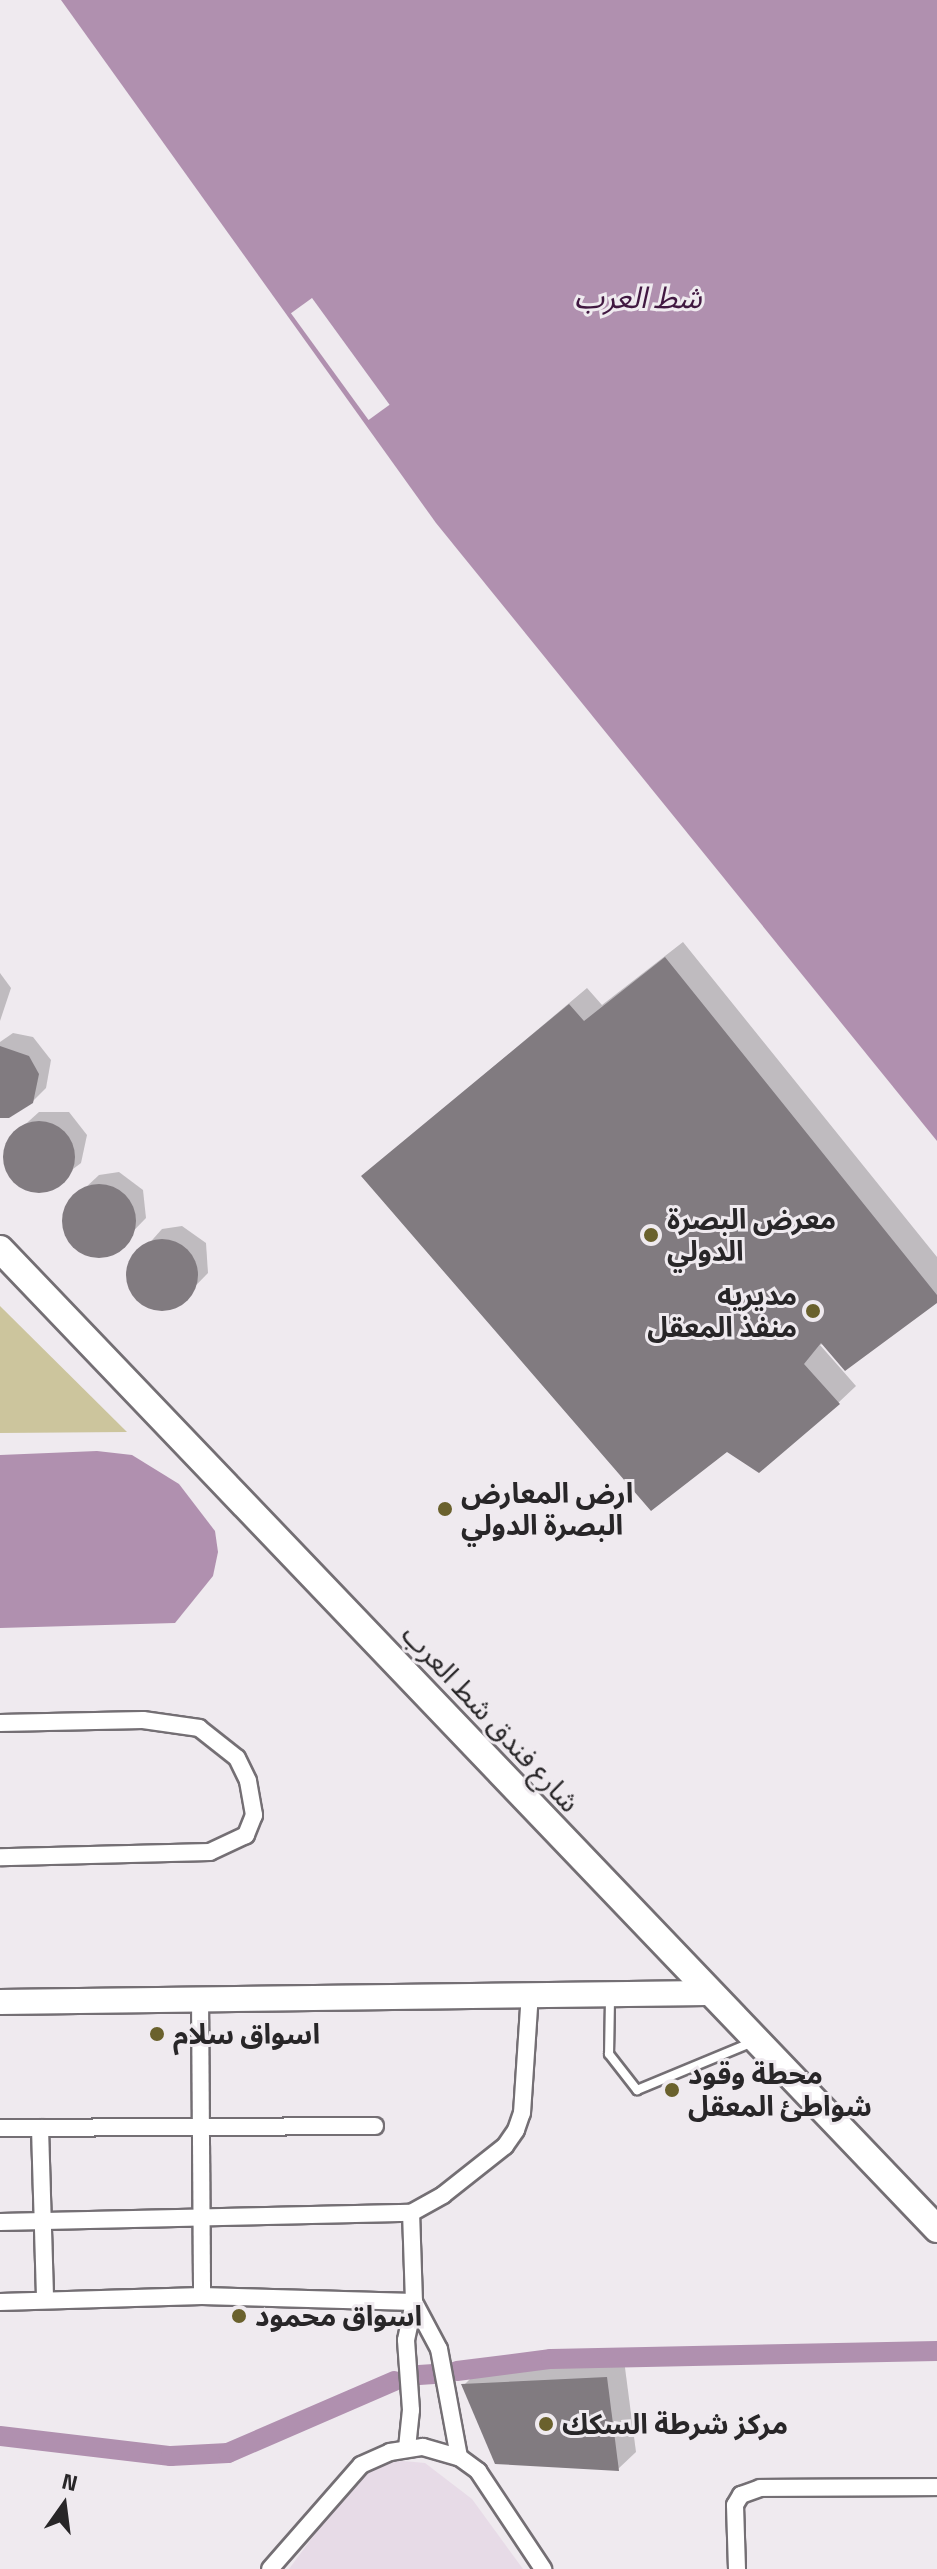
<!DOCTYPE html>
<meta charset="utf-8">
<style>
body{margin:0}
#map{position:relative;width:937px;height:2569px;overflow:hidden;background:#efeaef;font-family:"Titillium Web","Noto Sans Arabic",sans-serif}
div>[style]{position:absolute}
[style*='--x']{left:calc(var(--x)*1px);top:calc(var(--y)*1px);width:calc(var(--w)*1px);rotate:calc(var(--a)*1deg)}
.built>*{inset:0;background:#e7dbe7}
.green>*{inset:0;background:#ccc59d}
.water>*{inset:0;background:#b090af}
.pier>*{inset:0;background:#efeaef;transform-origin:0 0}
.shadow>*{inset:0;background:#0003}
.canal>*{height:20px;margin:-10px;padding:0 10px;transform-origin:10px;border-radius:10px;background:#b090af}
.building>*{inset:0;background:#817b80}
.round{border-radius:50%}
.roads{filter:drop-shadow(2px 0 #746f74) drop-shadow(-2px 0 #746f74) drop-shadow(0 2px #746f74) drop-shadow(0 -2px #746f74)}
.lane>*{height:8px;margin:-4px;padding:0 4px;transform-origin:4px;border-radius:4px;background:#fff}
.street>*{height:16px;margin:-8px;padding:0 8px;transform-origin:8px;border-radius:8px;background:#fff}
.secondary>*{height:24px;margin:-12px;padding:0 12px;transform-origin:12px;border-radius:12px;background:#fff}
.primary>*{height:26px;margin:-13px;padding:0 13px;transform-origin:13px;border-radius:13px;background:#fff}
.dots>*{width:22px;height:22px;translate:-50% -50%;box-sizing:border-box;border:4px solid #efeaef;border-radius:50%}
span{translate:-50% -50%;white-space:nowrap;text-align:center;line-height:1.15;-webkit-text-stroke:6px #efeaef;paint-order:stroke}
.poi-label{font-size:28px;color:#282628;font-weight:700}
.left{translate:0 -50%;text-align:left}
.right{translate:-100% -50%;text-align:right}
.street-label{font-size:28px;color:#282628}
.water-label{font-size:30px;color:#411841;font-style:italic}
.north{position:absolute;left:24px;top:2465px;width:80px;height:80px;-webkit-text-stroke:6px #efeaef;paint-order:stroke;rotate:14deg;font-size:22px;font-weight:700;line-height:32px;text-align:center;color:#282628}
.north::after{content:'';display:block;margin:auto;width:28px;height:36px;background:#282628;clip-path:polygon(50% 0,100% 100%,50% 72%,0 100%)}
</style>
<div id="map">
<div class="built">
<i style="clip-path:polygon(393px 2460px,425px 2463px,472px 2499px,523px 2569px,289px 2569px,363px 2469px)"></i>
</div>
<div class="green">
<i style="clip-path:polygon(0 1306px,127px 1432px,0 1433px)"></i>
</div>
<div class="water">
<i style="clip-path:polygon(61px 0,937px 0,937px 1141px,436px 523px)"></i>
<i style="clip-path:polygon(97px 1451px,132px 1455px,179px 1484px,215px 1531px,218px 1552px,213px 1576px,175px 1623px,0 1628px,0 1455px)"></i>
</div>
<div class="pier">
<i style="left:312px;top:298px;width:132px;height:26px;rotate:54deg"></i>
</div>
<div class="shadow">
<i style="clip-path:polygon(683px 942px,937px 1257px,937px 1301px,820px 1345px,856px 1386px,838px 1403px,364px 1176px,587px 988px,602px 1005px)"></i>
<i style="clip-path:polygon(0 973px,11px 988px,0 1021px)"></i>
<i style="clip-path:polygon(13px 1033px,33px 1037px,51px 1060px,46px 1088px,32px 1102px,0 1114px,0 1042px)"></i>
<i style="clip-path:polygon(39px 1112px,69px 1112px,87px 1135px,81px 1163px,44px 1191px,19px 1185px,5px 1159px,9px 1139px)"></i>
<i style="clip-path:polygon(119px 1172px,143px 1190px,146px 1218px,113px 1252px,86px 1253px,67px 1233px,69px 1203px,99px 1175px)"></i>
<i style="clip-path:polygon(182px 1226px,206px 1243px,208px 1273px,176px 1306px,149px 1307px,129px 1287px,128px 1267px,162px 1229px)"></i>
<i style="clip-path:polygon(624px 2360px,636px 2452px,618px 2469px,464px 2385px,481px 2368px)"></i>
</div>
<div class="canal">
<i style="--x:457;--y:2371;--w:95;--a:-7.3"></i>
<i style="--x:551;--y:2359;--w:386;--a:-1.2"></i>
<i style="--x:419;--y:2375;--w:15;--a:-4"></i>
<i style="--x:0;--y:2436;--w:172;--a:6.7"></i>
<i style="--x:171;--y:2456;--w:57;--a:-3"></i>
<i style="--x:228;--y:2453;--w:181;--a:-23.4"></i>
</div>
<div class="building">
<i style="clip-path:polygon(665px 957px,937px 1295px,937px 1303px,845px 1371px,821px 1343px,804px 1364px,840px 1404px,759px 1473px,727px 1452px,651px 1511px,361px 1176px,569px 1004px,584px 1021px)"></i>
<i style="clip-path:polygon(0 1046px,29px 1056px,39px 1074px,33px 1103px,9px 1118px,0 1118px)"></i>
<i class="round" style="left:3px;top:1121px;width:72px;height:72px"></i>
<i class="round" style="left:62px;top:1184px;width:74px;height:74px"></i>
<i class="round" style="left:126px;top:1239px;width:72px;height:72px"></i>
<i style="clip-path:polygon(607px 2377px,619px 2471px,495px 2464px,461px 2384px)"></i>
</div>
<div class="roads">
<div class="lane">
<i style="--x:610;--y:1999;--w:55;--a:91"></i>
<i style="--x:609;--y:2054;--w:46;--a:52.1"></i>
<i style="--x:637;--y:2090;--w:126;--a:-22.5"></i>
</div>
<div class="street">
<i style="--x:0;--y:1723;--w:143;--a:-1.2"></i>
<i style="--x:143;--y:1720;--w:57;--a:8.1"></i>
<i style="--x:199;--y:1728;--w:48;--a:38.3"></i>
<i style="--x:237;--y:1758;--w:25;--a:64"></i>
<i style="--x:248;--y:1781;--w:35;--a:80"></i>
<i style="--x:254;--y:1815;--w:22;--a:112"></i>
<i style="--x:246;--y:1835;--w:40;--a:155"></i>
<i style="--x:210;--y:1852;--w:210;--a:178.6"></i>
<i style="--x:200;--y:1997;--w:299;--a:89.6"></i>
<i style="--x:0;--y:2128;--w:375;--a:-0.3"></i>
<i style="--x:40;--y:2128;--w:172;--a:88.3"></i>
<i style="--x:0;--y:2222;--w:411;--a:-1.3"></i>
<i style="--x:411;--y:2213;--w:37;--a:-29"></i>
<i style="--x:443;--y:2195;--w:79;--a:-38.3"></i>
<i style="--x:505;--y:2146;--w:19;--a:-55"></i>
<i style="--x:516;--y:2130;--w:18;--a:-71"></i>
<i style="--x:522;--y:2113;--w:119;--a:-86.2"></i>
<i style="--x:0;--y:2302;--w:202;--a:-1.7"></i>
<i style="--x:202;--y:2296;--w:212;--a:1.6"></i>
<i style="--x:414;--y:2302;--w:53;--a:62"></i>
<i style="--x:439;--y:2349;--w:110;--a:79.5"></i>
<i style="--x:407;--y:2448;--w:38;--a:-84"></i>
<i style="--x:411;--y:2410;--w:70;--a:-94.1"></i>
<i style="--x:406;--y:2340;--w:39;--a:-78"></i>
<i style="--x:414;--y:2302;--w:89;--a:-91.9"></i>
<i style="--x:270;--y:2569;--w:138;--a:-48.8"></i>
<i style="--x:361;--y:2465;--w:32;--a:-24"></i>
<i style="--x:390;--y:2452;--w:33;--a:-9"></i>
<i style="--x:423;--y:2447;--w:37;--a:16"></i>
<i style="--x:459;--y:2457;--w:24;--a:36"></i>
<i style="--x:478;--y:2471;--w:118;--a:56.4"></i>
<i style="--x:737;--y:2569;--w:64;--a:-91.8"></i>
<i style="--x:735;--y:2505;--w:12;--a:-59"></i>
<i style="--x:741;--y:2495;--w:20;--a:-20"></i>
<i style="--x:760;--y:2488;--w:177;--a:-0.3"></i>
</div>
<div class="secondary">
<i style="--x:0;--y:2002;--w:707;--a:-0.73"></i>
</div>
<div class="primary">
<i style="--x:0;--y:1249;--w:1356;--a:46.28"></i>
</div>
</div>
<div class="dots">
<i style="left:651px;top:1235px;background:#6a612d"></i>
<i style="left:813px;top:1311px;background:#6a612d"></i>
<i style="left:445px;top:1509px;background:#6a612d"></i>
<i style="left:157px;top:2034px;background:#6a612d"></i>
<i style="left:672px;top:2090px;background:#6a612d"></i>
<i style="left:239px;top:2316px;background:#6a612d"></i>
<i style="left:546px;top:2424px;background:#6a612d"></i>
</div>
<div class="poi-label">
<span class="left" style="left:667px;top:1235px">معرض البصرة<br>الدولي</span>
<span class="right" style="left:797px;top:1311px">مديريه<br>منفذ المعقل</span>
<span class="left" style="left:461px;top:1509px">ارض المعارض<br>البصرة الدولي</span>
<span class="left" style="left:173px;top:2034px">اسواق سلام</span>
<span class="left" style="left:688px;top:2090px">محطة وقود<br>شواطئ المعقل</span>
<span class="left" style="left:255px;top:2316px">اسواق محمود</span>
<span class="left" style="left:562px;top:2424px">مركز شرطة السكك</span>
</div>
<div class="street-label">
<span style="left:491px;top:1718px;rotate:47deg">شارع فندق شط العرب</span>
</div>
<div class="water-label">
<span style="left:638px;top:297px">شط العرب</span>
</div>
<div class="north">N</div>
</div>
